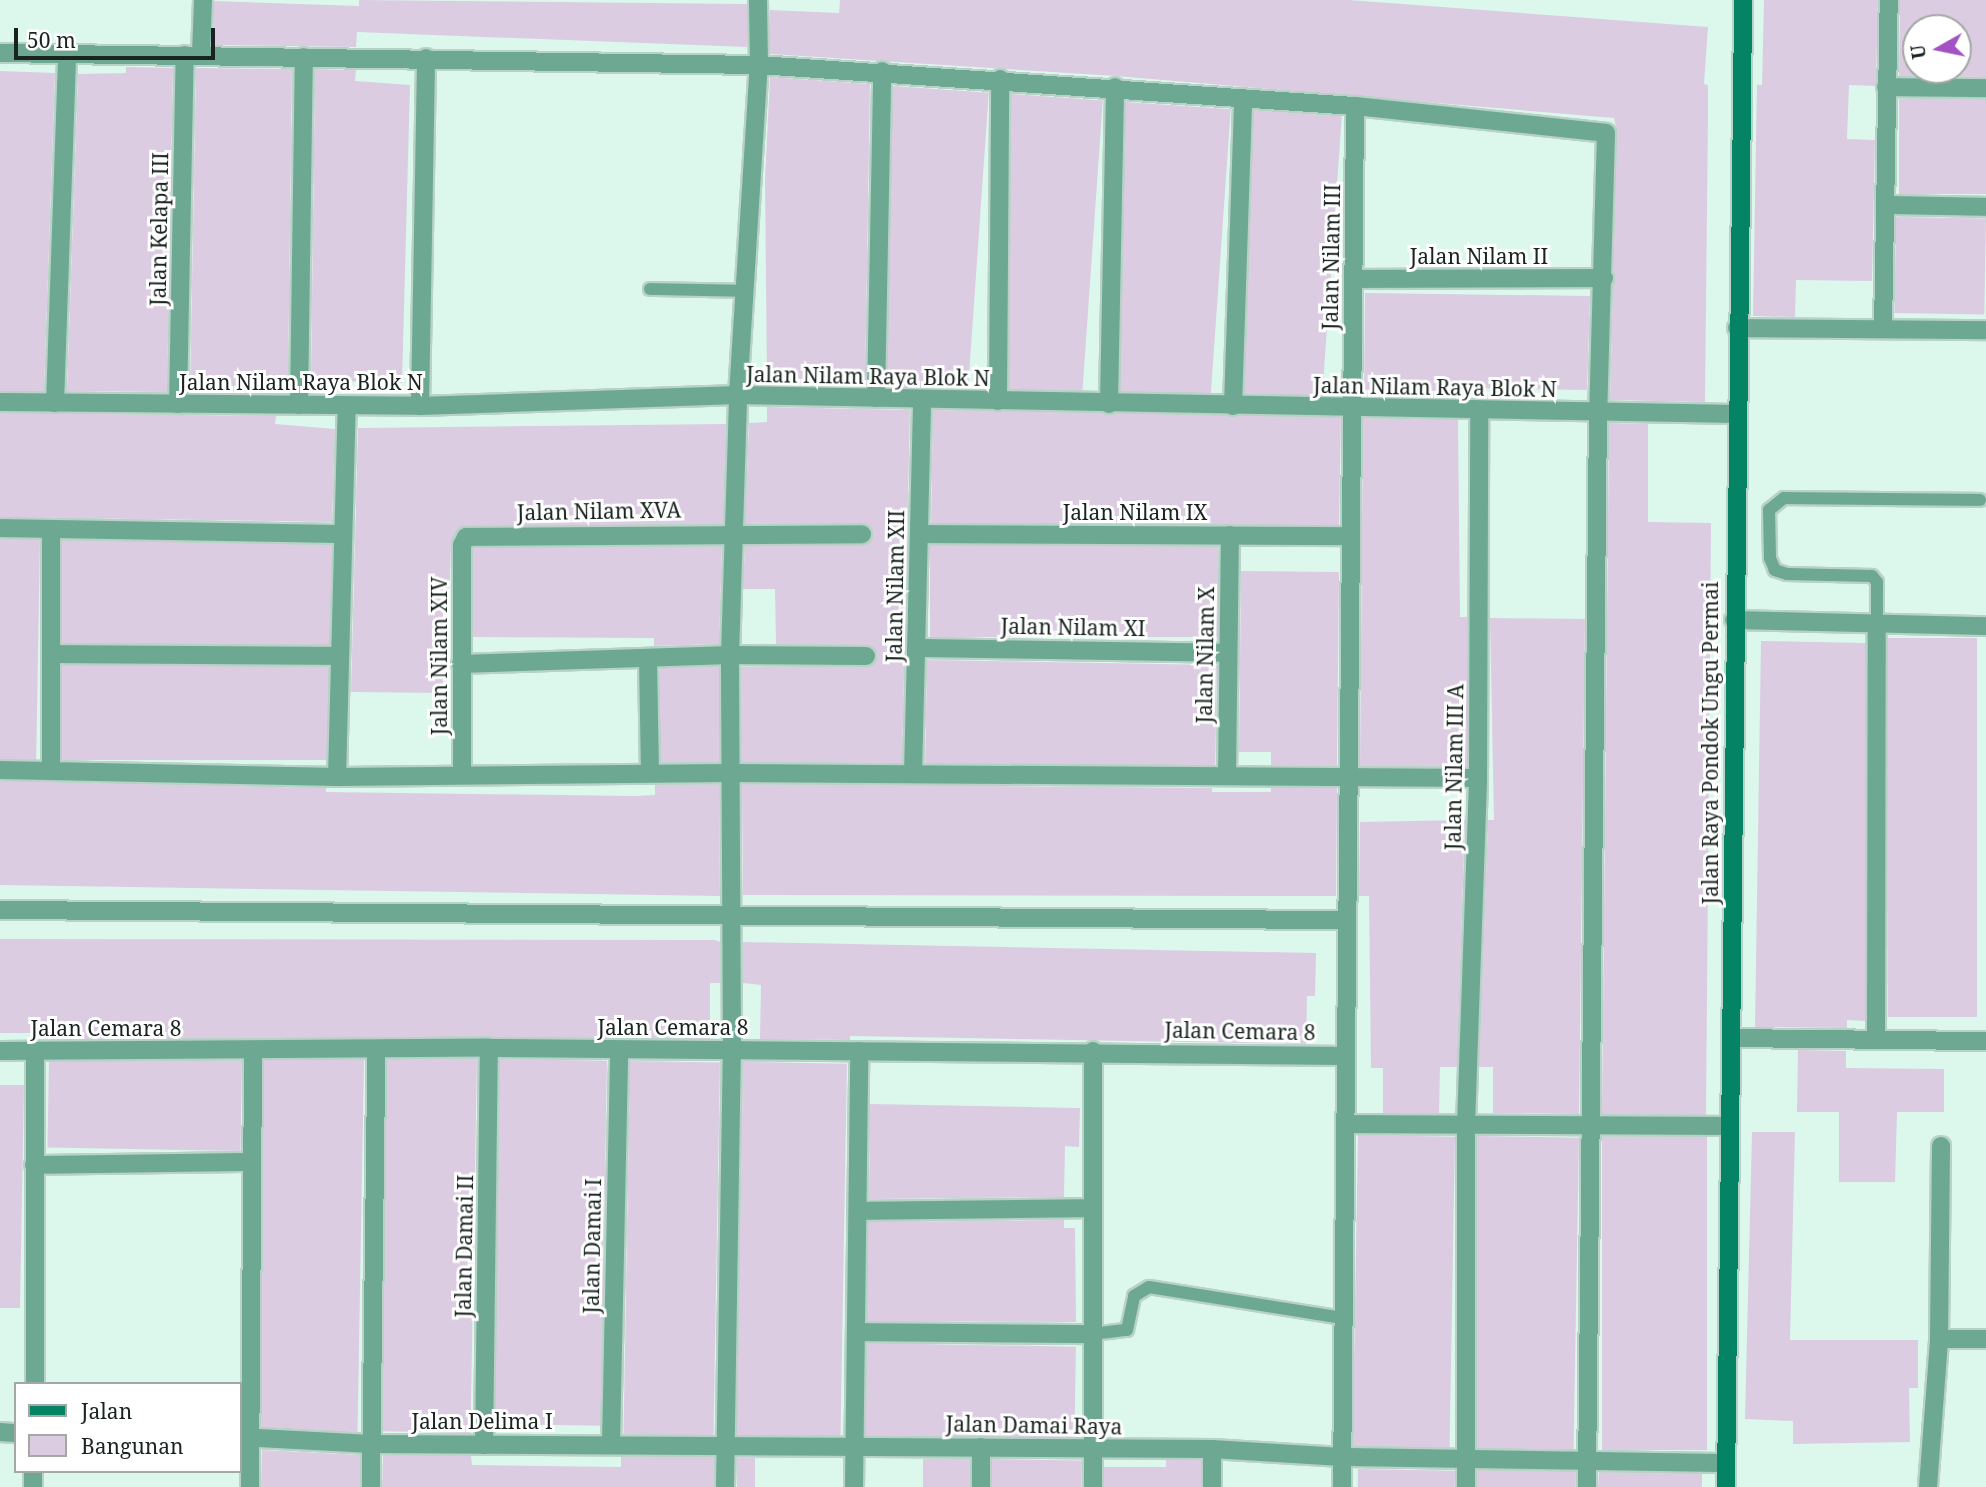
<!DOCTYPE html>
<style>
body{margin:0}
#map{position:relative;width:1986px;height:1487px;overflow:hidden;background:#dcf8ec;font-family:"Noto Serif",serif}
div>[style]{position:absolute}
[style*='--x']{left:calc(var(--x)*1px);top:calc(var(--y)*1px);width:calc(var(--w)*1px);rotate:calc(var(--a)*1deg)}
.building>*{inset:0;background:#dbcce2;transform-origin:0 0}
.roads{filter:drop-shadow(2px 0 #b9d2c7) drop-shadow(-2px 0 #b9d2c7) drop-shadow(0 2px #b9d2c7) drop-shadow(0 -2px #b9d2c7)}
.lane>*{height:12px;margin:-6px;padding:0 6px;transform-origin:6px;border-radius:6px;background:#6ca892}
.street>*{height:18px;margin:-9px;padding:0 9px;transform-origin:9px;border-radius:9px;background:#6ca892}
.secondary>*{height:18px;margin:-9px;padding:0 9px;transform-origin:9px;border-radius:9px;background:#058465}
span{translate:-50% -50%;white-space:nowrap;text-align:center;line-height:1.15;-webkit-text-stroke:6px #fff;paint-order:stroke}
.street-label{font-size:21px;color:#192420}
.legend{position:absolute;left:14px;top:1382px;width:228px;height:91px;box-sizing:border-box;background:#fff;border:2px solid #a3a7a6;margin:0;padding:9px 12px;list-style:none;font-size:21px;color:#192420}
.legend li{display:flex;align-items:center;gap:14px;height:35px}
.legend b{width:35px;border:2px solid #a3a7a6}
.north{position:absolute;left:1902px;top:14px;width:70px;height:70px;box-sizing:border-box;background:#fff;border:2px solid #a3a7a6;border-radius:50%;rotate:261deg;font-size:19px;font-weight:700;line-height:28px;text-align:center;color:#192420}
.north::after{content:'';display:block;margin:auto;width:24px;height:32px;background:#a252c2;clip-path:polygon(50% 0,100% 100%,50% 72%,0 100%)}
.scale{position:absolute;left:14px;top:28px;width:201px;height:32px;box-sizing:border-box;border:4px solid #192420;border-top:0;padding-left:9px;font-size:21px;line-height:24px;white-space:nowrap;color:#192420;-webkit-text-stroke:5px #fff;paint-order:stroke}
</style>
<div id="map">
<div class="building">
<i style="clip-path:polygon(359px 0,747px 4px,747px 47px,357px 32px,356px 47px,213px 45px,214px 1px,359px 6px)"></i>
<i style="clip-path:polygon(840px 0,1349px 0,1708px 27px,1704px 84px,1708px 85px,1708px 114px,1705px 402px,1610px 400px,1617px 133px,1614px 118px,1116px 76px,770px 54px,770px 10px,839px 13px)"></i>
<i style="clip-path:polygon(1764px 0,1878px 0,1876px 82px,1875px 86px,1849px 85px,1847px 139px,1875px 140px,1872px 281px,1796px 280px,1795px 317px,1753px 316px,1757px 85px,1762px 85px)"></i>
<i style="clip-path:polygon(evenodd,1900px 0,1986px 0,1986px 77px,1899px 76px,1900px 0,1916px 28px,1958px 28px,1958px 70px,1916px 70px,1916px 28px)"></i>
<i style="clip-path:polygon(126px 67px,173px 68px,167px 392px,67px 391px,78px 74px,126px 73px)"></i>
<i style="clip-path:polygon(196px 68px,292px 69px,288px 379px,278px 379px,277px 393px,190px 392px)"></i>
<i style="clip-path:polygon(315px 69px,356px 70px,355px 81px,410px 85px,402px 383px,311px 380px)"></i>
<i style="clip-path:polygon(0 71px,55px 73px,44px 391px,0 391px)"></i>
<i style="clip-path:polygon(770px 77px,870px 84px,865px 386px,767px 384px,765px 180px)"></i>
<i style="left:893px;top:86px;width:96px;height:300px;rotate:4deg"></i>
<i style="left:1011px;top:94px;width:92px;height:295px;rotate:4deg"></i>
<i style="left:1899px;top:99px;width:87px;height:95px"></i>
<i style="left:1126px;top:102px;width:105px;height:289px;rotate:4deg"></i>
<i style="left:1254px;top:110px;width:88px;height:283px;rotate:4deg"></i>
<i style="left:1896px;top:217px;width:90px;height:96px;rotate:1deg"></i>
<i style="clip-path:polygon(1365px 293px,1590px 296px,1587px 390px,1457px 388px,1457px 397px,1364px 396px)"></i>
<i style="clip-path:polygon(767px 407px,910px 410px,902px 763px,742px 762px,741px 667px,866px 667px,877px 657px,866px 645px,776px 644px,775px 589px,743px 589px,745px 546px,862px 545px,873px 535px,862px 523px,745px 524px,749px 423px,767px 422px)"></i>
<i style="left:933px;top:410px;width:408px;height:113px;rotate:1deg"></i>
<i style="clip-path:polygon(0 413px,276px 416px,275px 424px,335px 429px,332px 522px,0 517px)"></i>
<i style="clip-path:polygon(1363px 418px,1458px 420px,1460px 617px,1467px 617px,1467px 767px,1360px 766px)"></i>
<i style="clip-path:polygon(1609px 423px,1648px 424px,1648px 522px,1711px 523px,1706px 1115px,1602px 1114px)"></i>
<i style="clip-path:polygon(726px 424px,723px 524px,461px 527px,451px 545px,446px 693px,351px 692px,358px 428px)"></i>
<i style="left:0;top:539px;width:40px;height:220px;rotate:1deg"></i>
<i style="left:62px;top:540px;width:270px;height:103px;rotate:1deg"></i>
<i style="left:930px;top:545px;width:288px;height:92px"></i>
<i style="clip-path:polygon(722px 546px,719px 644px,654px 646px,654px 638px,473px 637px,473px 548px)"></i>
<i style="clip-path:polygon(1241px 571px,1339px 572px,1337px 766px,1271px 765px,1271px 752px,1239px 752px)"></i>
<i style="clip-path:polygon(1490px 618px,1585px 619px,1579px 1114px,1493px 1113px,1493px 1067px,1479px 1067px,1488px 820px,1494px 820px)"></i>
<i style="left:1977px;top:638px;width:379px;height:89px;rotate:90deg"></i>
<i style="clip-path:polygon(1761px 641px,1866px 643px,1865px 1021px,1847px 1020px,1847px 1028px,1755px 1027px)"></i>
<i style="left:927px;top:660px;width:290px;height:103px;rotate:1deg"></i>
<i style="left:62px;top:665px;width:267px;height:95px"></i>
<i style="left:719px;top:667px;width:95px;height:59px;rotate:90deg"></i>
<i style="clip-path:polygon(0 781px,326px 788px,326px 792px,635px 796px,655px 795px,655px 785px,719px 784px,720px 896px,0 885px)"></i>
<i style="clip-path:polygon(742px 784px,1212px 788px,1212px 792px,1271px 792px,1271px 788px,1337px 788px,1336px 896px,743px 895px)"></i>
<i style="clip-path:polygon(1465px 820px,1457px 1067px,1440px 1067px,1439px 1113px,1383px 1113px,1383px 1068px,1371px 1068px,1369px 896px,1359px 896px,1360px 822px)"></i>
<i style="clip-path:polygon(0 939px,715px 940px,720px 942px,720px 983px,710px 983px,710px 1039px,49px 1039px,49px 1033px,0 1033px)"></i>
<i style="clip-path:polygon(743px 942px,1316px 953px,1315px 996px,1307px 996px,1306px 1044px,850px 1036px,850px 1040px,760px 1039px,761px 985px,743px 983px)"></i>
<i style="clip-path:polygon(1798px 1050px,1846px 1051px,1846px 1068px,1944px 1069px,1944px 1112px,1897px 1112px,1895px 1182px,1839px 1182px,1839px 1112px,1797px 1112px)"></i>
<i style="left:477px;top:1059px;width:374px;height:90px;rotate:91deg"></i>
<i style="left:500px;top:1059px;width:107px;height:365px;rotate:1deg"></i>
<i style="left:364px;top:1060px;width:372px;height:100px;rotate:91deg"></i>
<i style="left:242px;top:1061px;width:90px;height:193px;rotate:91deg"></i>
<i style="left:630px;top:1061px;width:90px;height:373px;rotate:1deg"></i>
<i style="left:743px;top:1062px;width:104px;height:373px;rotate:1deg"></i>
<i style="clip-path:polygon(0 1085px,24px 1085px,20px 1308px,0 1308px)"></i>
<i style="clip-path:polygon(870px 1104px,1080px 1108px,1079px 1147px,1065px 1146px,1064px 1197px,869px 1199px)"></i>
<i style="clip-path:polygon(1752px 1132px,1795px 1132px,1790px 1340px,1918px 1340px,1918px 1388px,1909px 1388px,1910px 1442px,1793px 1444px,1793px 1421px,1745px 1419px)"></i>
<i style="left:1358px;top:1135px;width:97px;height:311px;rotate:1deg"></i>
<i style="left:1477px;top:1136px;width:102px;height:312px;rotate:1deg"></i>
<i style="left:1602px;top:1137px;width:105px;height:313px"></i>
<i style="clip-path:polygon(1064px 1220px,1064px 1228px,1075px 1228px,1076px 1322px,867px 1321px,868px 1222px)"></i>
<i style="left:867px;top:1343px;width:209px;height:93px;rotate:1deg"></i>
<i style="clip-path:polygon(262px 1450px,360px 1455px,360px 1487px,261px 1487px)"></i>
<i style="clip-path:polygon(383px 1455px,471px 1456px,472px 1465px,621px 1467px,621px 1457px,714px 1457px,714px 1487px,382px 1487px)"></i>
<i style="left:737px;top:1458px;width:18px;height:29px"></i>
<i style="left:923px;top:1459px;width:47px;height:28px"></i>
<i style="left:992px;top:1459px;width:90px;height:28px;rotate:1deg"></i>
<i style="clip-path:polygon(1166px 1460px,1201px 1460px,1201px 1487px,1104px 1487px,1104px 1467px,1166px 1467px)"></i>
<i style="left:1358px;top:1469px;width:97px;height:18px;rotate:1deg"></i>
<i style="left:1477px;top:1470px;width:99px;height:17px;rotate:1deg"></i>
<i style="clip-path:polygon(1599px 1472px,1702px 1474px,1702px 1487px,1598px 1487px)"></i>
</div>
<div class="roads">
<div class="lane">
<i style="--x:650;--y:289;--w:95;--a:1.2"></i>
<i style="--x:1877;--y:625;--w:43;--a:-90"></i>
<i style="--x:1877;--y:582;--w:8;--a:-130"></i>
<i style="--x:1872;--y:576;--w:85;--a:-178.7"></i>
<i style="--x:1787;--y:574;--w:13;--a:-162"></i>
<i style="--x:1775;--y:570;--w:13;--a:-113"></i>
<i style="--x:1770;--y:558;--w:48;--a:-91.2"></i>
<i style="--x:1769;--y:510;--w:19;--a:-39"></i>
<i style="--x:1784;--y:498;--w:196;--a:0.6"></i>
<i style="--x:1092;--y:1334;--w:35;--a:-7"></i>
<i style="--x:1127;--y:1330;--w:35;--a:-78"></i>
<i style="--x:1134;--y:1296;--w:17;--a:-31"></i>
<i style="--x:1149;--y:1287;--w:196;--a:9.1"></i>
</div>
<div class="street">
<i style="--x:0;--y:53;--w:759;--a:0.91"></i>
<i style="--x:759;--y:65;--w:597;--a:3.94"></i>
<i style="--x:1355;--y:106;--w:252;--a:6.1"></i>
<i style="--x:1606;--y:133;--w:279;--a:91.6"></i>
<i style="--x:1598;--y:412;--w:1075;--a:90.59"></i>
<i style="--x:201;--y:55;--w:55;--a:-87.9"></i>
<i style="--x:1886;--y:87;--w:100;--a:0.6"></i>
<i style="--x:1885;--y:205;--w:101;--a:1.1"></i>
<i style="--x:1353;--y:279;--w:251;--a:-0.2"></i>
<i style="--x:1737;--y:328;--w:249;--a:0.5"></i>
<i style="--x:1883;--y:329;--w:329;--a:-89"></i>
<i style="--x:876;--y:398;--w:327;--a:-88.9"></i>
<i style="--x:998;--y:401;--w:322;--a:-89.6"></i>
<i style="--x:0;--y:402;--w:420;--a:0.5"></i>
<i style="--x:420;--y:406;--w:318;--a:-2"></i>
<i style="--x:738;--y:395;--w:998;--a:1.09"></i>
<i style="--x:55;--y:403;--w:349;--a:-88"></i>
<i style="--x:178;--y:404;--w:349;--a:-88.9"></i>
<i style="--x:1109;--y:404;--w:317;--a:-88.9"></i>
<i style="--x:299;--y:405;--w:348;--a:-89.2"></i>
<i style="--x:420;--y:406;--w:348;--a:-89"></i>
<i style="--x:1233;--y:406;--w:308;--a:-88.1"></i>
<i style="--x:0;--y:528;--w:343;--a:1"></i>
<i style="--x:51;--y:530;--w:241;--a:90"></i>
<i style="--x:919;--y:534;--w:432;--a:0.3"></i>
<i style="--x:1734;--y:620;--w:252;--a:1.4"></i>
<i style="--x:916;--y:648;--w:312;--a:0.9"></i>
<i style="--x:52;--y:654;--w:288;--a:0.4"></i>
<i style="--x:648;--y:658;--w:115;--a:89"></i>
<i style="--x:461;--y:664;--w:269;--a:-1.9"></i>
<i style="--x:730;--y:655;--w:136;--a:0.4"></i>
<i style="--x:0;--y:770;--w:337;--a:1.2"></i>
<i style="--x:337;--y:777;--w:392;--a:-0.6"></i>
<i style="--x:729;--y:773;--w:749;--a:0.38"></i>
<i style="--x:913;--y:774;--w:374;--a:-88.6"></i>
<i style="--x:462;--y:775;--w:230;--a:-90"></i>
<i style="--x:462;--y:545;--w:9;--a:-63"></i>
<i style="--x:466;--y:537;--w:396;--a:-0.4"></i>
<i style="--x:1227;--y:776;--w:241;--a:-89.3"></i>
<i style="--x:337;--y:777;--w:371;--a:-88.5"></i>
<i style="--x:0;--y:910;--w:1347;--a:0.43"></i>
<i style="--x:1731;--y:1038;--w:255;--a:0.7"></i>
<i style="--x:1876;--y:1040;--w:415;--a:-89.9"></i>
<i style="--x:0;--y:1051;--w:489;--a:-0.4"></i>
<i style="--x:489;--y:1048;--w:857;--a:0.53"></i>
<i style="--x:1345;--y:1124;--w:383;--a:0.3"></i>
<i style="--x:34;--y:1165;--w:217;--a:-0.8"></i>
<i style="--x:858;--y:1211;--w:235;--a:-0.7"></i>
<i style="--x:856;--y:1332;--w:236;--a:0.5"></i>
<i style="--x:1939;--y:1339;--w:193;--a:-89.4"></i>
<i style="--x:35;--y:1384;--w:333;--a:-90"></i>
<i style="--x:0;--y:1432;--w:16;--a:4"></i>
<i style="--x:240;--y:1437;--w:131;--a:3.1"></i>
<i style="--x:371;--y:1444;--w:841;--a:0.34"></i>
<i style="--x:1212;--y:1449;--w:130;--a:3.5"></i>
<i style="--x:1342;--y:1457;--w:384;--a:0.9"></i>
<i style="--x:611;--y:1443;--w:393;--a:-88.8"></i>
<i style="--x:484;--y:1445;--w:397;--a:-89.3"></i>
<i style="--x:33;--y:1487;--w:16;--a:-90"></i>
<i style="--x:250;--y:1487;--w:437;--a:-89.6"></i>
<i style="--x:371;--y:1487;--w:438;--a:-89.3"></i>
<i style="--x:725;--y:1487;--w:438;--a:-89.1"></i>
<i style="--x:732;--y:1049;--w:394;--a:-90.3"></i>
<i style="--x:730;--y:655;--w:260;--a:-88.2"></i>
<i style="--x:738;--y:395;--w:331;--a:-86.4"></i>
<i style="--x:759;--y:65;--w:65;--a:-90.9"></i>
<i style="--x:854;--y:1487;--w:436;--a:-89.3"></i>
<i style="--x:981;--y:1487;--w:40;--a:-90"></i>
<i style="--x:1093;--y:1487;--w:436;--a:-90"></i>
<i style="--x:1212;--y:1487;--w:38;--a:-90"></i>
<i style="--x:1342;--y:1487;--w:1381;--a:-89.46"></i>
<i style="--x:1466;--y:1487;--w:362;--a:-90"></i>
<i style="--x:1466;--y:1125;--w:347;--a:-88"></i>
<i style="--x:1478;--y:778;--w:367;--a:-89.8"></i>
<i style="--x:1928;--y:1487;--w:148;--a:-85.7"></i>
<i style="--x:1939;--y:1339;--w:47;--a:0"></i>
</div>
<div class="secondary">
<i style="--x:1726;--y:1487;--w:1487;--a:-89.34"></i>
</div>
</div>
<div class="street-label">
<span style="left:159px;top:229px;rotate:-89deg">Jalan Kelapa III</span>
<span style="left:1479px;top:256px">Jalan Nilam II</span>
<span style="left:1331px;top:257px;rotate:-89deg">Jalan Nilam III</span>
<span style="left:868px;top:376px;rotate:1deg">Jalan Nilam Raya Blok N</span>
<span style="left:301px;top:382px">Jalan Nilam Raya Blok N</span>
<span style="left:1435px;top:387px;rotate:1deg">Jalan Nilam Raya Blok N</span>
<span style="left:599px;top:511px;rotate:-1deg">Jalan Nilam XVA</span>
<span style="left:1135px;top:512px">Jalan Nilam IX</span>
<span style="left:895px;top:586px;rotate:-89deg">Jalan Nilam XII</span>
<span style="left:1073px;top:627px;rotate:1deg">Jalan Nilam XI</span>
<span style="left:1205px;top:655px;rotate:-89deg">Jalan Nilam X</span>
<span style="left:439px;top:656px;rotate:-90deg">Jalan Nilam XIV</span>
<span style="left:1710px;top:743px;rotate:-90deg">Jalan Raya Pondok Ungu Permai</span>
<span style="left:1454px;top:767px;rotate:-89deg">Jalan Nilam III A</span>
<span style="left:673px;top:1027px">Jalan Cemara 8</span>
<span style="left:106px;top:1028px">Jalan Cemara 8</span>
<span style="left:1240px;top:1031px;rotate:1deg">Jalan Cemara 8</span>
<span style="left:464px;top:1246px;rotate:-89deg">Jalan Damai II</span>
<span style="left:592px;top:1246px;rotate:-89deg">Jalan Damai I</span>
<span style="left:482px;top:1421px">Jalan Delima I</span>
<span style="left:1034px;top:1425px;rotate:1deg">Jalan Damai Raya</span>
</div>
<ul class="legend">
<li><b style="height:9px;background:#058465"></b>Jalan</li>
<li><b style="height:19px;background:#dbcce2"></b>Bangunan</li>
</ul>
<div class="north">U</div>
<div class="scale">50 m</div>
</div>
